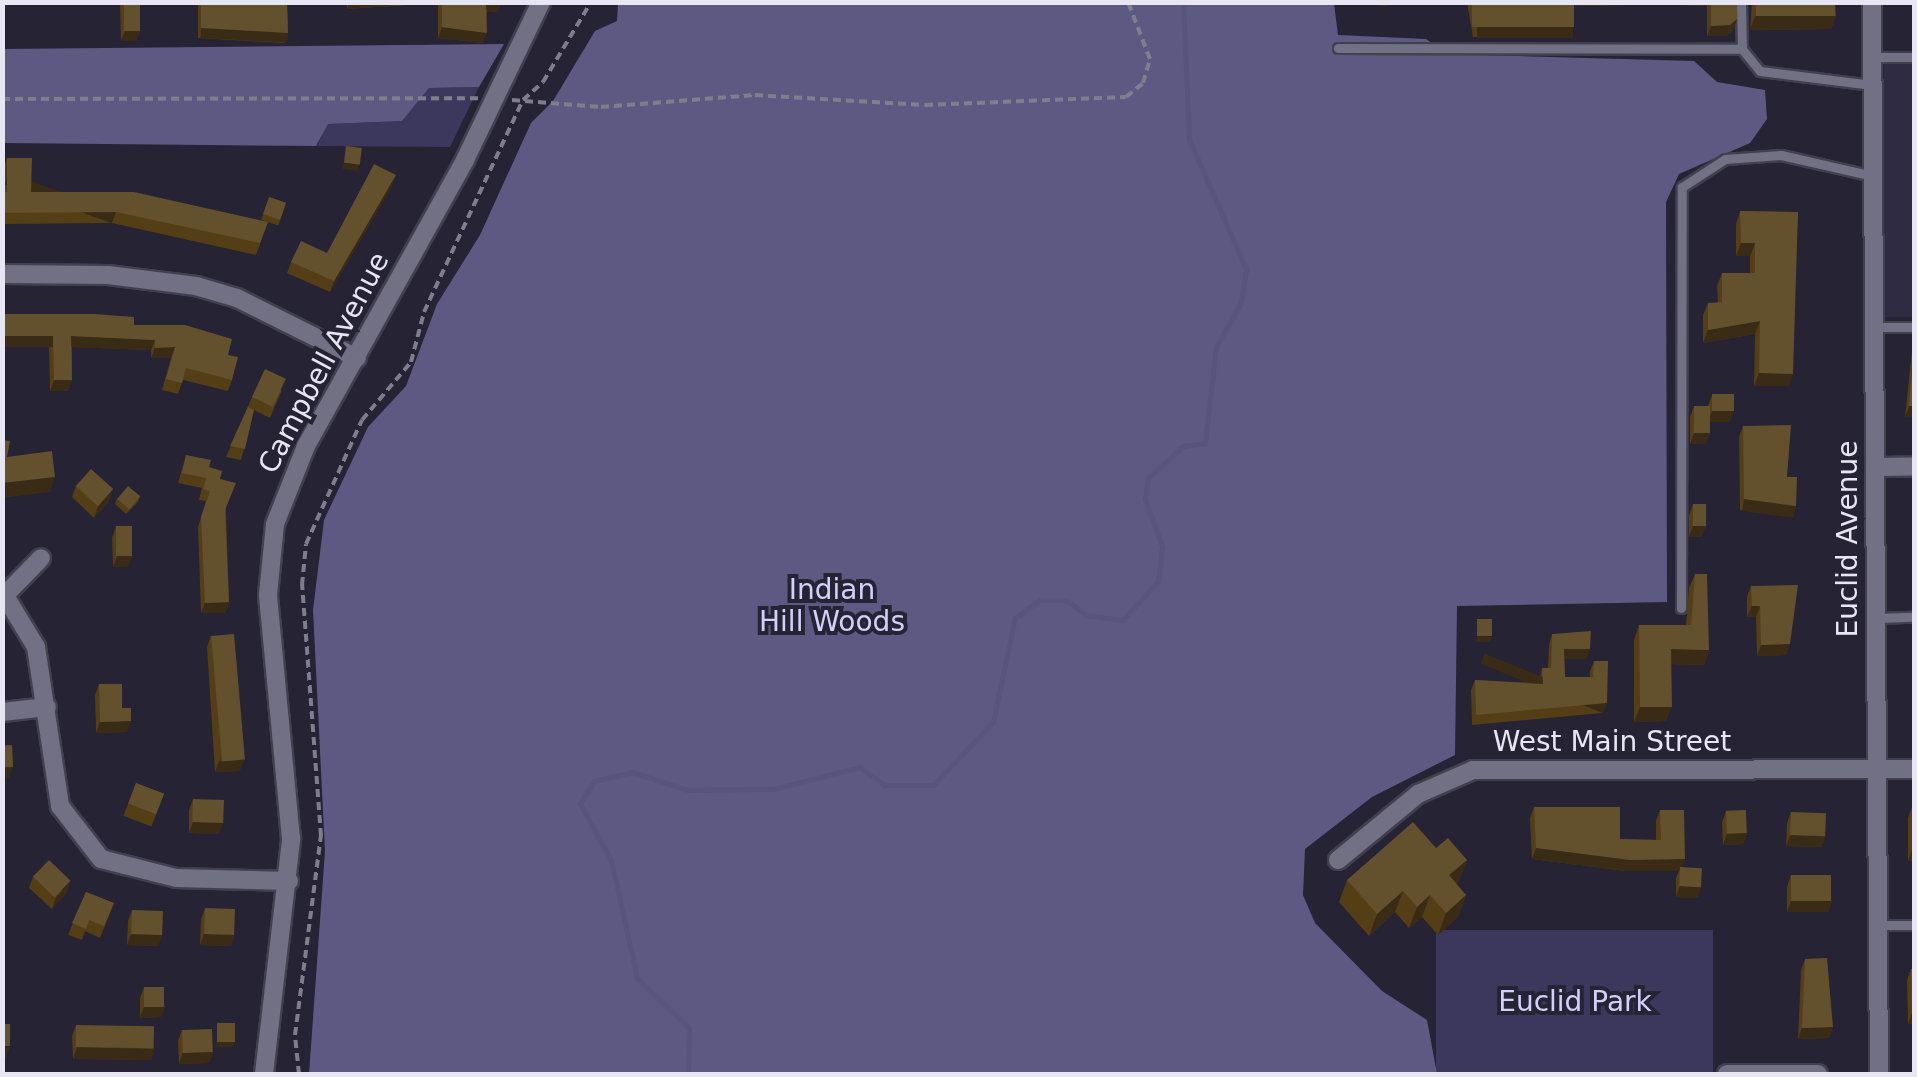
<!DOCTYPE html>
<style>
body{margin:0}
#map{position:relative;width:1917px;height:1077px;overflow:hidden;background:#252334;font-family:"DejaVu Sans",sans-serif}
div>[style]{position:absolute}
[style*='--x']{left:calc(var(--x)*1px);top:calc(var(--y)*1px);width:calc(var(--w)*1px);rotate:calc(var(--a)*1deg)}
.built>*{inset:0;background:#2e2b42;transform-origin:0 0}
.green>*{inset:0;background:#3c375c;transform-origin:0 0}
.forest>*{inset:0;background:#5e5982}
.stream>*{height:5px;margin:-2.5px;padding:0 2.5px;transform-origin:2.5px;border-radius:2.5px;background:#59537d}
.path>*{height:4px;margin-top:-2px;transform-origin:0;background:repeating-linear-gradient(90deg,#807e8d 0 8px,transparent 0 13px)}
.roads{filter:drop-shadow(2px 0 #42404f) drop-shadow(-2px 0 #42404f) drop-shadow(0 2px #42404f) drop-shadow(0 -2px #42404f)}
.lane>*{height:9px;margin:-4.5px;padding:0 4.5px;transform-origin:4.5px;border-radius:4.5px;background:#717084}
.street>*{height:18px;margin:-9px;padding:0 9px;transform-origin:9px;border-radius:9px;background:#717084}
.wall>*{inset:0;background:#533e15;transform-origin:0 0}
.shaded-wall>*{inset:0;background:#3a2b17;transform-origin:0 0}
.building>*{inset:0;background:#63502c;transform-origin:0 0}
span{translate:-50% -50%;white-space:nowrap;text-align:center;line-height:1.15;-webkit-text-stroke:8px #252334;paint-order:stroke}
.street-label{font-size:28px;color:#e7e6f2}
.park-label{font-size:28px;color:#d3cff9}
.frame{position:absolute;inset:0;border:5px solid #e7e6f2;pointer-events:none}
</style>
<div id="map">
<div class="built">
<i style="left:1884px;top:62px;width:30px;height:255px"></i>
</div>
<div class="green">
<i style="clip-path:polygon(479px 87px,450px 147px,317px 146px,327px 124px,402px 121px,429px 88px)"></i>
<i style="left:1713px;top:930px;width:144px;height:277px;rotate:90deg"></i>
</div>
<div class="forest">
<i style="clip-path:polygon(618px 3px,1334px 3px,1338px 35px,1426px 39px,1448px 54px,1694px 61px,1717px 82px,1765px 90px,1767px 119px,1750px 143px,1679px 174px,1666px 202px,1667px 602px,1457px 606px,1455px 755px,1372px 797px,1305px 849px,1303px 895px,1315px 923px,1382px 991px,1427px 1020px,1437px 1074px,309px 1074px,325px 851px,313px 610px,324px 520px,368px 427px,406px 386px,437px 304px,480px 235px,531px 123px,553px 101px,595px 31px,617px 21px)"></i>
<i style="clip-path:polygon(504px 44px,479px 87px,429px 88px,402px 121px,328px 124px,316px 146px,3px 143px,3px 49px)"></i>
</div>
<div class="stream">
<i style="--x:688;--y:1074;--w:46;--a:-88.8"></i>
<i style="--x:689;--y:1028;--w:72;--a:-136.1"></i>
<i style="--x:637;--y:978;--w:121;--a:-102.4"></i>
<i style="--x:611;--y:860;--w:64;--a:-119"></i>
<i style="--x:580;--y:804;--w:27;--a:-59"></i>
<i style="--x:594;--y:781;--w:39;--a:-13"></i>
<i style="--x:632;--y:772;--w:59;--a:17.8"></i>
<i style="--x:688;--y:790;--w:85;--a:-0.7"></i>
<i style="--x:773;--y:789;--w:90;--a:-14.2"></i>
<i style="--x:860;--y:767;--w:30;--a:37"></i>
<i style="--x:884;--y:785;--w:49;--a:0"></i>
<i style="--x:933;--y:785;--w:87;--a:-46.4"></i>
<i style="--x:993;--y:722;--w:106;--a:-78.1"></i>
<i style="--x:1015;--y:618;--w:31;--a:-36"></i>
<i style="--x:1040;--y:600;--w:26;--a:0"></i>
<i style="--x:1066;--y:600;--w:25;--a:37"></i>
<i style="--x:1086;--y:615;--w:37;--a:8"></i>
<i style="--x:1123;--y:620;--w:52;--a:-48.1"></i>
<i style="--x:1158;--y:581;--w:35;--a:-83"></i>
<i style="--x:1162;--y:546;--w:50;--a:-109.9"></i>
<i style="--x:1145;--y:499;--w:21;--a:-82"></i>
<i style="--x:1148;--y:478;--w:47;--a:-42.4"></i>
<i style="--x:1183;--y:446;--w:22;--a:-8"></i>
<i style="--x:1205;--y:443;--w:97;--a:-83.5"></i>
<i style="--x:1216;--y:347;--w:51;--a:-60.9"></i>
<i style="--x:1241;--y:302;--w:33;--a:-81"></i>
<i style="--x:1246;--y:269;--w:142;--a:-113.7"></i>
<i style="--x:1189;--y:139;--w:137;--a:-92.5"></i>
</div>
<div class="path">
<i style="--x:2;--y:99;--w:476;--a:-0.1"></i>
<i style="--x:512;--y:100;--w:89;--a:4.5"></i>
<i style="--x:601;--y:107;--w:154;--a:-4.5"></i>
<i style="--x:755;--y:95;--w:170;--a:3.4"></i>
<i style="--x:925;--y:105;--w:201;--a:-2.3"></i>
<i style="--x:1126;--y:97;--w:22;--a:-39"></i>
<i style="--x:1143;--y:83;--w:25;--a:-74"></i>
<i style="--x:1150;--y:59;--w:61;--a:-111.1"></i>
<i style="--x:299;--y:1074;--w:39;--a:-96"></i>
<i style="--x:295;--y:1035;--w:201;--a:-82.6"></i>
<i style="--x:321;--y:836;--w:252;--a:-94.3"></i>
<i style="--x:302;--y:585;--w:41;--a:-84.4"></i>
<i style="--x:306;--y:544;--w:136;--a:-65.7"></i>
<i style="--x:362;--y:420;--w:76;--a:-49.8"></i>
<i style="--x:411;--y:362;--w:52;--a:-75.4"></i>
<i style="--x:424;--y:312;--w:234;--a:-65"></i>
<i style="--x:523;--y:100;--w:27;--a:-42"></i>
<i style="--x:543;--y:82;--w:93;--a:-59"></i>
</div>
<div class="roads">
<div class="lane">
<i style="--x:1741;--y:2;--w:47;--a:88.8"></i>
<i style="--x:1742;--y:49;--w:28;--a:51"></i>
<i style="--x:1760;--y:71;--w:113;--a:7.1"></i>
<i style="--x:1338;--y:48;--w:404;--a:0.1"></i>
<i style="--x:1872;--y:57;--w:42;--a:0"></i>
<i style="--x:1874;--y:327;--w:40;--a:0"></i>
<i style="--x:1681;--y:608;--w:421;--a:-89.9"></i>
<i style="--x:1682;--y:187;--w:51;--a:-33.1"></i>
<i style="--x:1725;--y:159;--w:56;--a:-4.1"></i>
<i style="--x:1781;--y:155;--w:94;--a:12.9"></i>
<i style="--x:1876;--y:618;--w:38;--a:-2"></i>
<i style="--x:1878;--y:925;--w:36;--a:0"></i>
</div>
<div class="street">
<i style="--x:1872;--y:2;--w:1072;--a:89.63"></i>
<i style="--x:2;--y:274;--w:106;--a:0.5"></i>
<i style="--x:108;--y:275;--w:89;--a:7.1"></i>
<i style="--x:196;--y:286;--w:43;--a:16.3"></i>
<i style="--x:237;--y:298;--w:134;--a:26.6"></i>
<i style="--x:1875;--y:467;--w:39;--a:-1"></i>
<i style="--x:2;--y:591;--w:66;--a:58.7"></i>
<i style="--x:36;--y:647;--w:161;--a:81.4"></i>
<i style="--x:60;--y:806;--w:67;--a:52.3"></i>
<i style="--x:101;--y:859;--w:77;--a:14.2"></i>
<i style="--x:176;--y:878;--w:113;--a:1.5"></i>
<i style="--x:6;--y:594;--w:50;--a:-45.8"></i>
<i style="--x:2;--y:712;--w:45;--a:-6.3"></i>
<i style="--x:1338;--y:860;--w:104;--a:-39.5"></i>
<i style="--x:1418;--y:794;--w:60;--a:-23.6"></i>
<i style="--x:1473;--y:770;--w:441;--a:-0.1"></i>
<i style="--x:264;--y:1074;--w:237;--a:-83.4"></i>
<i style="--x:291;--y:839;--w:245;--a:-95.4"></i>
<i style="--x:268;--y:595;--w:71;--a:-84.4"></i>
<i style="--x:275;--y:524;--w:84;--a:-68.3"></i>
<i style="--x:306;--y:446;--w:327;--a:-60.9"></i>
<i style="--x:465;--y:160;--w:175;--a:-64.3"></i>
<i style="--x:1727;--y:1074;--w:91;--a:0"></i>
</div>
</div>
<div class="wall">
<i style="clip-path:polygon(2px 2px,501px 2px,497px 12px,487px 11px,483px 43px,438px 38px,438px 3px,347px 9px,347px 3px,287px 4px,288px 33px,284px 43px,198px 38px,198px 4px,140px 3px,140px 31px,136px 41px,121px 41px,120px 4px,2px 5px)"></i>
<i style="clip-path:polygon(1467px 2px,1628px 2px,1627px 5px,1574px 6px,1573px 27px,1570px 37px,1473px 37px)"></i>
<i style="clip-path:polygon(1683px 2px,1737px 2px,1737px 19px,1733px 30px,1726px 36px,1707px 36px,1707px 6px,1683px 5px)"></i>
<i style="clip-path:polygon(1752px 2px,1835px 2px,1836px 16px,1831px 29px,1750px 30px)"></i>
<i style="clip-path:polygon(7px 158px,31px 192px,268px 222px,256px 255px,112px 223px,2px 224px,3px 169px)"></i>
<i style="clip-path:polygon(392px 186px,330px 292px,287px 273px,291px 262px,327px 253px)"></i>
<i style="left:269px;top:197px;width:18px;height:24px;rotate:19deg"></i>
<i style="clip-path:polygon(1740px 211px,1798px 212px,1789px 386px,1754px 386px,1755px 334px,1703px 343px,1703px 315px,1708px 303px,1718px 303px,1717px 286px,1722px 273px,1750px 273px,1750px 256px,1736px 256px,1736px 224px)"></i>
<i style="clip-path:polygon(2px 314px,134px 325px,228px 355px,232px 380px,228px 391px,183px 380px,178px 394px,162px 390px,171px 358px,151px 358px,151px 350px,72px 347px,72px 380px,68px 391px,50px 391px,49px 347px,2px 347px)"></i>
<i style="clip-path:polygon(1914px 336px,1914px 417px,1905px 417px,1913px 341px)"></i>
<i style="clip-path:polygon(282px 390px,270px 418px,254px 410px,241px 460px,226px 457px,252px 397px)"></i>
<i style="clip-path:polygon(1712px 395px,1730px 422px,1710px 422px,1710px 433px,1705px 444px,1690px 444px,1690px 417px,1694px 406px,1708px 406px)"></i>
<i style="clip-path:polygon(1743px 426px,1796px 506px,1792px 517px,1740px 510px,1739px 437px)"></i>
<i style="clip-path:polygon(186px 455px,209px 467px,220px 479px,226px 510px,229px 602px,225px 613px,201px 613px,198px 527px,206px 501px,199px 500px,202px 488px,178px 483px)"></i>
<i style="clip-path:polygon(76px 486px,109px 501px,94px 518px,72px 497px)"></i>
<i style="clip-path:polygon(140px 496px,138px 502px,126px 514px,115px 504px,117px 499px)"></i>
<i style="clip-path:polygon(1693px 504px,1706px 526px,1701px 537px,1689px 537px,1689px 515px)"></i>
<i style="clip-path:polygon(116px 526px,128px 567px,113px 567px,112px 538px)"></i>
<i style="clip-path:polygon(1695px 574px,1709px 650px,1704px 665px,1671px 664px,1666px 721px,1634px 722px,1634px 640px,1639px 625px,1686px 625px,1689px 588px)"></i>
<i style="clip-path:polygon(1751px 586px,1786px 655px,1757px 656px,1756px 617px,1747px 617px,1747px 597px)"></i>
<i style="clip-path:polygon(1552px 634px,1587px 659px,1564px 659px,1565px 677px,1590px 677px,1590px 671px,1594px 661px,1603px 713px,1472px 725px,1471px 690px,1475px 680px,1539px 683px,1542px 668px,1548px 668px,1549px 645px)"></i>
<i style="clip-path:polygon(211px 635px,240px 771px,215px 772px,207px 647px)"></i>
<i style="clip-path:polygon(99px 684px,127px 732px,96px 733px,95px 695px)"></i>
<i style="left:136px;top:783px;width:30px;height:35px;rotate:21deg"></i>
<i style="clip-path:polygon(193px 799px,219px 834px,189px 833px,189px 810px)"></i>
<i style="clip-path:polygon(1534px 807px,1620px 839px,1656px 840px,1656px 821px,1660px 810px,1682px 867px,1701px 887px,1697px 898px,1676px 897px,1676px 878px,1679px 871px,1626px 871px,1532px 859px,1530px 818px)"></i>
<i style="clip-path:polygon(1912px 807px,1914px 861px,1908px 861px,1908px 818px)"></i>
<i style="clip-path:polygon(1726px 811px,1747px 833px,1743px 844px,1723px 845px,1722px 822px)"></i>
<i style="clip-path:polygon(1791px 812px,1822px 847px,1786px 846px,1787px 823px)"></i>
<i style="clip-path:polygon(1436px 848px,1467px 860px,1459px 881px,1456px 884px,1466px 895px,1458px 917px,1438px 935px,1422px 917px,1409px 928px,1395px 912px,1369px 936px,1339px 902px,1347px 880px)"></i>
<i style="clip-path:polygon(1791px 875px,1832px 900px,1828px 912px,1787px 912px,1787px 887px)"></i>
<i style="clip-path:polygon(33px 877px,67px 892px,52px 909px,29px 888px)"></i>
<i style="clip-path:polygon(86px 892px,114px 903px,100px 938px,85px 931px,82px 940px,68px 935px)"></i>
<i style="clip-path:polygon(205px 908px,231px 946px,200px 945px,201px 919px)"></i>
<i style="clip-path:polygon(132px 910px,162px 935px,158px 946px,127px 945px,128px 921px)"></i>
<i style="clip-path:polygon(1805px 959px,1833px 1027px,1829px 1038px,1798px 1039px,1801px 970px)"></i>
<i style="clip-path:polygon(1911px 969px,1914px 969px,1914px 1024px,1908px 1024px,1907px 980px)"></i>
<i style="clip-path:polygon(144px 987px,165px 1006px,161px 1017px,140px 1018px,140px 998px)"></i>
<i style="clip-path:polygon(76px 1025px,155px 1049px,151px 1060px,73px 1059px,72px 1036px)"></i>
<i style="clip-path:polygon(182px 1030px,213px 1052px,209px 1063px,179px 1064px,178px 1041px)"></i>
</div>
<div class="shaded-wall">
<i style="clip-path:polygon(2px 2px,121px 2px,120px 4px,2px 5px)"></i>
<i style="clip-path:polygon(136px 2px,198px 2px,198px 4px)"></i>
<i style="clip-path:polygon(284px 2px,347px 2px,283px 4px)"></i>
<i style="clip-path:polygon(349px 2px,438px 2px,347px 9px)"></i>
<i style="clip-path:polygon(485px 2px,501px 2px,497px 12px,483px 10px)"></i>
<i style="clip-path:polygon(1354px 2px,1388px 2px,1387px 7px)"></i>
<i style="clip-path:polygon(1572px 2px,1628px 2px,1627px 5px,1571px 6px)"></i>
<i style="clip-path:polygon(1684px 2px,1708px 2px,1707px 6px,1683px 5px)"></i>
<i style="clip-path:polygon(1755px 16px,1836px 16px,1831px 29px,1750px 30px)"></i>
<i style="clip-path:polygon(1737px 19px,1733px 30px,1726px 36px,1707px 36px,1711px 26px)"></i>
<i style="clip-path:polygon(442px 27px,487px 33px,483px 43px,438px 38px)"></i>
<i style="left:1477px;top:27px;width:96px;height:11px"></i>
<i style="left:201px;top:28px;width:87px;height:10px;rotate:3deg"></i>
<i style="clip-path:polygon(125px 31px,140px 31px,136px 41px,121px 41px)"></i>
<i style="clip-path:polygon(344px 163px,359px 165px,357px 171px,342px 169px)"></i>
<i style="clip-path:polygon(396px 175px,392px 186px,330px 292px,334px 281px)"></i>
<i style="left:116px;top:212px;width:12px;height:114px;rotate:110deg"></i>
<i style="clip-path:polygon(1741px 243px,1755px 243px,1750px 256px,1736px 256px)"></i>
<i style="clip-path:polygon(1760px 321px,1755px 334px,1703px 343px,1708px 330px)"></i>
<i style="left:2px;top:336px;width:51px;height:11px"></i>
<i style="clip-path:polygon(71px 336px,155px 340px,151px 350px,67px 347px)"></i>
<i style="clip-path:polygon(175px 347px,171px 358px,151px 358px,155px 348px)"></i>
<i style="clip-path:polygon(1759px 373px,1793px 374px,1789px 386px,1754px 386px)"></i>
<i style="clip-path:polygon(54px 380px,72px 380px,68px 391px,50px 391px)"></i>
<i style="clip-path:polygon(1909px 406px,1914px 406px,1914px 417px,1905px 417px)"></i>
<i style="clip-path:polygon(1712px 411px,1734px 411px,1730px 422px,1708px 422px)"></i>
<i style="clip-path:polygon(1694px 433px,1710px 433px,1705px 444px,1690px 444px)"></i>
<i style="clip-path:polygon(55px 477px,50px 492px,2px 498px,3px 483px)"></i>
<i style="clip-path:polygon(113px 489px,109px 501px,94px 518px,98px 506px)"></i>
<i style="left:1744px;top:499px;width:52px;height:12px;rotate:8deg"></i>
<i style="clip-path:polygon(1693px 526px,1706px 526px,1701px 537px,1689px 537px)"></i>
<i style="clip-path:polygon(117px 556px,133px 556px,128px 567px,113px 567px)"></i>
<i style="clip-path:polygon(229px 602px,225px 613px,201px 613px,205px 603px)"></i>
<i style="clip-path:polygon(1752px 606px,1760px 606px,1756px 617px,1747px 617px)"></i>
<i style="clip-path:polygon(1477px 636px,1492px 637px,1490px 642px,1475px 642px)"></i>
<i style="clip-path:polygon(1790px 644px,1786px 655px,1757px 656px,1761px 645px)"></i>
<i style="clip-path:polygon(1564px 649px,1590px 649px,1587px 659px,1560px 659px)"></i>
<i style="clip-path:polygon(1671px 649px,1709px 650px,1704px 665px,1666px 664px)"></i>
<i style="left:1607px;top:703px;width:11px;height:132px;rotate:112deg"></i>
<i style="clip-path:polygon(1640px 707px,1672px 707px,1666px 721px,1634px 722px)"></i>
<i style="clip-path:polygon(131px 721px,127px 732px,96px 733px,100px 722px)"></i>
<i style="clip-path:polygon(244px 760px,240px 771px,215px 772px,219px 761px)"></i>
<i style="clip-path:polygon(13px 767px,9px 778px,2px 779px,2px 768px)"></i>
<i style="clip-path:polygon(193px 822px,223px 823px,219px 834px,189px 833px)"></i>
<i style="clip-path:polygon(1727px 833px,1747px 833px,1743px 844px,1723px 845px)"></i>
<i style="clip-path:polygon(1790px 835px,1826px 836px,1822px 847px,1786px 846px)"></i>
<i style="clip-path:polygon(1536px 848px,1685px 859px,1681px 871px,1626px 871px,1532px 859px)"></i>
<i style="clip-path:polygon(1912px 850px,1914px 850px,1914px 861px,1908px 861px)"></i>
<i style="clip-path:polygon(1467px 860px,1459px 881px,1441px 897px,1449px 875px)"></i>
<i style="clip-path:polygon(71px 881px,67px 892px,52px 909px,56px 897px)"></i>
<i style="clip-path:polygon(1680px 886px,1701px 887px,1697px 898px,1676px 897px)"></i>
<i style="clip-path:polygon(1403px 891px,1395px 912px,1369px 936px,1377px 914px)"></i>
<i style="clip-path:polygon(1430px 895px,1422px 917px,1409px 928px,1417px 907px)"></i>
<i style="clip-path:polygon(1466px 895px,1458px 917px,1438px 935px,1446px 913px)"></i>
<i style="clip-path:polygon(1832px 900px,1828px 912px,1787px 912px,1791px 901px)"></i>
<i style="clip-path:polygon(131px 934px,162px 935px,158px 946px,127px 945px)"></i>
<i style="clip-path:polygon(204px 934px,235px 935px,231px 946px,200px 945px)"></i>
<i style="clip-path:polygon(165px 1006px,161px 1017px,140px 1018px,144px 1007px)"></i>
<i style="clip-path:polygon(1912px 1013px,1914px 1013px,1914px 1024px,1908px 1024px)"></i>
<i style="clip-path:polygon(1833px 1027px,1829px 1038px,1798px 1039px,1802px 1028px)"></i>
<i style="clip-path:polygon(235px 1041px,233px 1047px,215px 1047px,217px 1042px)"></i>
<i style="clip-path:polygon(2px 1046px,10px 1047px,6px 1058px,2px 1058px)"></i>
<i style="clip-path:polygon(77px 1047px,155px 1049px,151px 1060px,73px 1059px)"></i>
<i style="clip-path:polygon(183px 1052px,213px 1052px,209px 1063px,179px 1064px)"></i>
</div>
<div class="building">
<i style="left:124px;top:2px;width:16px;height:29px"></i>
<i style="clip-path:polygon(201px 2px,287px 2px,288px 33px,201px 28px)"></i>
<i style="clip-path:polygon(442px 2px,486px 2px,487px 33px,442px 27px)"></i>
<i style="left:1472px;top:2px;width:102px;height:25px"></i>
<i style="clip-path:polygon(1711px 2px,1737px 2px,1737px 19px,1730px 25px,1711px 26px)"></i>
<i style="left:1756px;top:2px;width:79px;height:14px"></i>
<i style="left:346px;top:146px;width:16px;height:17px;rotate:7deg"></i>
<i style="clip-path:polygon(7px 158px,32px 158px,31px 192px,134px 192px,268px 222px,260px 243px,116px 212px,2px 213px,2px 192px,7px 192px)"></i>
<i style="clip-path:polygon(374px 164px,396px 175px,334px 281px,291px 262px,301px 241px,327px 253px)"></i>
<i style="left:269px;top:197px;width:18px;height:18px;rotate:19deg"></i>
<i style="clip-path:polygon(1740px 211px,1798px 212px,1793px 374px,1759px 373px,1760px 321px,1708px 330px,1708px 303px,1722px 302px,1722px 273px,1755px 273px,1755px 243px,1741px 243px)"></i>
<i style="clip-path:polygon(2px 314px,94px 314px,134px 317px,134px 325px,185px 325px,232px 339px,228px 355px,238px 357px,232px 380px,186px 368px,182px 383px,166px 379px,175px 347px,155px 348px,155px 340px,71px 336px,72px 380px,54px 380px,53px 336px,2px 336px)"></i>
<i style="clip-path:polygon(1914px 350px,1914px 406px,1909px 406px)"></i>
<i style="left:265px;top:369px;width:23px;height:31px;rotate:25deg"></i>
<i style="left:1734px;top:394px;width:17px;height:22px;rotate:90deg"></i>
<i style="left:1694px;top:406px;width:16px;height:27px"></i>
<i style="clip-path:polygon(248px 407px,254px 410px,245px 449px,230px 446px)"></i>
<i style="clip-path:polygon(1791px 425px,1787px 477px,1797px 477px,1796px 506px,1744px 499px,1743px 426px)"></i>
<i style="clip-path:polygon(2px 440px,10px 441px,7px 457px,52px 451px,55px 477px,3px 483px,2px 488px)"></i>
<i style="clip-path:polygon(186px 455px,211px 460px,209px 467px,222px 471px,220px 479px,236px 483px,225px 510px,229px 602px,205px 603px,201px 517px,210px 491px,203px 489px,206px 478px,182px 473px)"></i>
<i style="left:91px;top:469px;width:30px;height:23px;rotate:42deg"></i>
<i style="left:128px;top:486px;width:16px;height:17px;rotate:40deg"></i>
<i style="left:1693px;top:504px;width:13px;height:22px"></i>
<i style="left:116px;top:526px;width:16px;height:30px"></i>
<i style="clip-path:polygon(1695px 574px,1707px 574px,1709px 650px,1671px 649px,1672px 707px,1640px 707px,1639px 625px,1691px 625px)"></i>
<i style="clip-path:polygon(1798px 585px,1790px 644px,1761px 645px,1760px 606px,1752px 606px,1751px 586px)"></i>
<i style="left:1477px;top:619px;width:15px;height:17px"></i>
<i style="clip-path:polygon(1591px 631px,1590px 649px,1564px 649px,1565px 677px,1593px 677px,1594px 661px,1608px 661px,1607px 703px,1476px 715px,1475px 680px,1543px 684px,1542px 668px,1551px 668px,1552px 634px)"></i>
<i style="left:234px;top:634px;width:126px;height:23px;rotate:85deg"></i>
<i style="clip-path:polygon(99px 684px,122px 684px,122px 708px,131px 708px,131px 721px,100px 722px)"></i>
<i style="left:12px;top:745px;width:22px;height:10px;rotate:87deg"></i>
<i style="left:136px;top:783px;width:30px;height:22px;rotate:21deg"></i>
<i style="left:193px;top:799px;width:31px;height:23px;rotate:2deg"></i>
<i style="clip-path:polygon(1534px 807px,1620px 807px,1620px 839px,1661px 840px,1660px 810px,1684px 810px,1685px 859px,1630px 860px,1536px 848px)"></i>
<i style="left:1912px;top:807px;width:2px;height:43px"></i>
<i style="left:1746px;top:810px;width:23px;height:20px;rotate:88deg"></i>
<i style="left:1791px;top:812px;width:35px;height:23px;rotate:2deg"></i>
<i style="clip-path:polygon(1413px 822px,1436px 848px,1448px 838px,1467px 860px,1449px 875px,1466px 895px,1446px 913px,1430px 895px,1417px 907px,1403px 891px,1377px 914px,1347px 880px)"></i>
<i style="left:49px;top:860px;width:30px;height:23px;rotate:44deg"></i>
<i style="left:1680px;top:867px;width:22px;height:19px;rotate:3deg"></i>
<i style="left:1791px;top:875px;width:40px;height:26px"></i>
<i style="clip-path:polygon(86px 892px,114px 903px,104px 926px,89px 920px,86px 929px,72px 923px)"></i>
<i style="left:205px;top:908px;width:30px;height:26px;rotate:2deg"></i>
<i style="left:132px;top:910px;width:31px;height:24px;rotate:2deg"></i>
<i style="clip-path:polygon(1827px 958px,1833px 1027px,1802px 1028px,1805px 959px)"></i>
<i style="clip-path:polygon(1911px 969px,1914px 969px,1914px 1013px,1912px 1013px)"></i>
<i style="left:144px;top:987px;width:20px;height:20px"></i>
<i style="left:217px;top:1023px;width:18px;height:19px"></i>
<i style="left:2px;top:1024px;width:8px;height:22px"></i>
<i style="left:76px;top:1025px;width:78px;height:22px;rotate:1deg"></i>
<i style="left:212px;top:1029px;width:23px;height:30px;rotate:88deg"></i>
</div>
<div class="street-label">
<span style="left:324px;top:363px;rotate:-62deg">Campbell Avenue</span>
<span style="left:1848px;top:539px;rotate:-90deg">Euclid Avenue</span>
<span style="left:1612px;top:742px">West Main Street</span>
</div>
<div class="park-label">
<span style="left:832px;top:606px">Indian<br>Hill Woods</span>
<span style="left:1575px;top:1002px">Euclid Park</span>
</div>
<div class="frame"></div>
</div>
